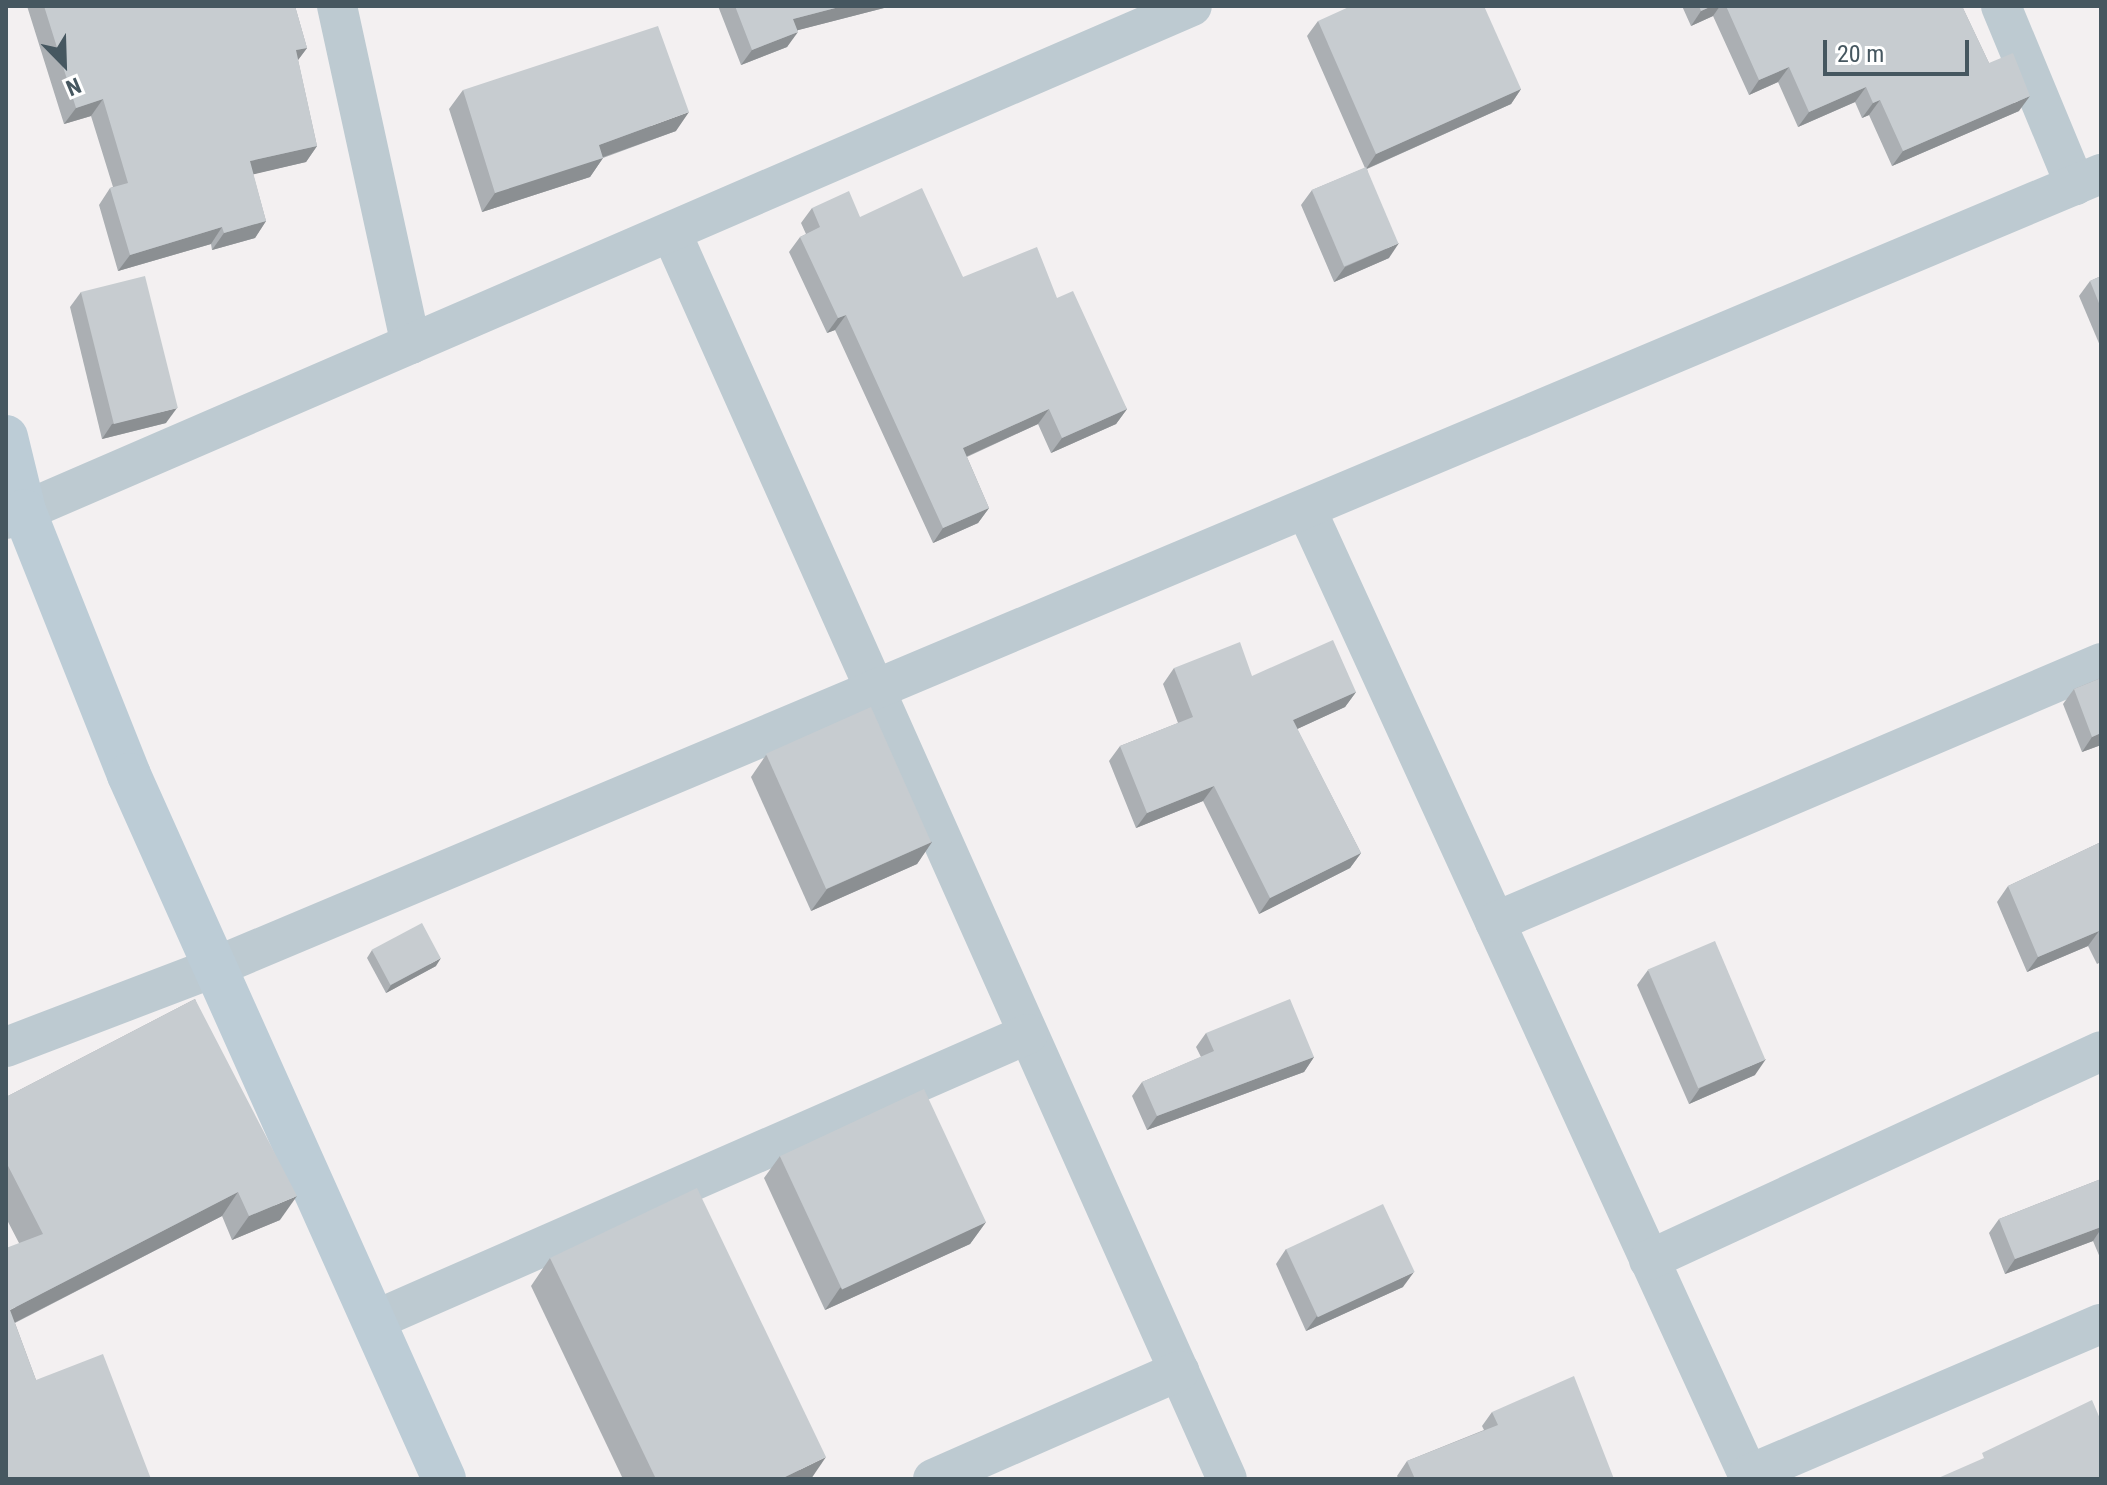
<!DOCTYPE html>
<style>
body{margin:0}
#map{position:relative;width:2107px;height:1485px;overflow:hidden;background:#f3f0f1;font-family:"Roboto Condensed",sans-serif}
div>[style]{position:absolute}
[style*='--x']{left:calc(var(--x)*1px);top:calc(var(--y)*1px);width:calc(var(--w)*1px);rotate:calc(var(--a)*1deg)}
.street>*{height:40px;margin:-20px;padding:0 20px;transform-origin:20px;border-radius:20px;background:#bdcad1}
.secondary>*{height:44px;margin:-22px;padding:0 22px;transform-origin:22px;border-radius:22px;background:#bcccd6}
.wall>*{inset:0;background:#abafb3}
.shaded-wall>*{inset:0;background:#8b8f92}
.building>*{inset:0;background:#c7ccd0;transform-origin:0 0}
span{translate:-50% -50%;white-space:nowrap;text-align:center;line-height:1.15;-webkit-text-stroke:8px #fff;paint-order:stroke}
.frame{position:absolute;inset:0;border:8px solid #465760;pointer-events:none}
.north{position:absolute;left:24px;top:24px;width:80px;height:80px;-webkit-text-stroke:6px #fff;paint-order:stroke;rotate:157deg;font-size:22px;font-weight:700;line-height:32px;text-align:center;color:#465760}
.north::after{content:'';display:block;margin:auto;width:28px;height:36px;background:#465760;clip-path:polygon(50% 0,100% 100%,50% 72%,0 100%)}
.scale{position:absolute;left:1823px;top:40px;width:146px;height:36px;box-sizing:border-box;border:4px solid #465760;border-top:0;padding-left:10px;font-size:24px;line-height:28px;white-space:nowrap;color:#465760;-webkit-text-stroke:6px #fff;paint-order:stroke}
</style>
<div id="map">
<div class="street">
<i style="--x:337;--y:6;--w:346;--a:77.7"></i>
<i style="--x:2001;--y:6;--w:194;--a:67.5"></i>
<i style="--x:671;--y:232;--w:1365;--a:65.97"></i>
<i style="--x:1306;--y:509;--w:1067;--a:65.4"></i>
<i style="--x:6;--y:519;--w:1292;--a:-23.39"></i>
<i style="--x:1495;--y:922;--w:659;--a:-23.14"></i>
<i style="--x:6;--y:1047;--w:224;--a:-20.9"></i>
<i style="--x:215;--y:967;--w:2046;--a:-22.81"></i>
<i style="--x:1649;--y:1260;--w:498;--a:-24.8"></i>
<i style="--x:373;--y:1321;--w:715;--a:-23.66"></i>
<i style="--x:1748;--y:1475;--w:384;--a:-23.2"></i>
<i style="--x:933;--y:1479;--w:269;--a:-23.7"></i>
</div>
<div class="secondary">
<i style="--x:6;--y:437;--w:76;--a:76.3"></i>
<i style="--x:24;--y:511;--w:284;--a:68.3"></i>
<i style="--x:129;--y:775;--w:771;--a:65.89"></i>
</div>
<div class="wall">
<i style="clip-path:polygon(27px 6px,295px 6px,307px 48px,298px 60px,317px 146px,306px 162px,253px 174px,266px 221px,255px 238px,212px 250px,211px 244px,118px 271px,99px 205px,110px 188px,113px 187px,91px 116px,64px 124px)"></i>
<i style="clip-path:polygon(718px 6px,885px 6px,884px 8px,798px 30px,787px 47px,741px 65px)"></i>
<i style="clip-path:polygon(1682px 6px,1962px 6px,1989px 63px,2019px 111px,1892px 166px,1869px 115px,1862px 118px,1855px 102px,1798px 127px,1778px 82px,1749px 95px,1713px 16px,1691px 26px)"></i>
<i style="clip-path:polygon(1318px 21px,1521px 89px,1511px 104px,1367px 169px,1389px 258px,1334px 282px,1301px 205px,1312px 190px,1365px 168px,1307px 36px)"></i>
<i style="clip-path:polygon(463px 90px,676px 131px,603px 158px,590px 177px,482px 212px,449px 109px)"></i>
<i style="clip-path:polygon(812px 208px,860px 217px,963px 277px,1057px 298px,1127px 409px,1116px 424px,1051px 453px,1038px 424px,967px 457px,989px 508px,978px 523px,933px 543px,835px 330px,827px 333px,789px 252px,800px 237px,806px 234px,801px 223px)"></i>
<i style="clip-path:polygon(2101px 276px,2101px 348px,2079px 296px,2090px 281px)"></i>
<i style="clip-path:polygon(81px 292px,166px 423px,102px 439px,70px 307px)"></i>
<i style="clip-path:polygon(1174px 668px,1252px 676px,1356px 692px,1345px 707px,1297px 729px,1361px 853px,1350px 868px,1259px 914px,1203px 801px,1136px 828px,1109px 761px,1120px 746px,1178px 723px,1163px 684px)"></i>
<i style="clip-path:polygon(2101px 678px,2101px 745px,2082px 752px,2063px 704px,2074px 689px)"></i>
<i style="clip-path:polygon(766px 755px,932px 842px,917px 864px,811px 911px,751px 777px)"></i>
<i style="clip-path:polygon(2101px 842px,2101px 962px,2097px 964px,2088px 946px,2027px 972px,1997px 902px,2008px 886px)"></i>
<i style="clip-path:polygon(372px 950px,436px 966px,386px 993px,367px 958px)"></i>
<i style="clip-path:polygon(1648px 970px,1755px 1075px,1689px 1104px,1637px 985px)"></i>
<i style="clip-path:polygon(195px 999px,280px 1220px,232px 1240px,222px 1216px,15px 1323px,36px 1380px,6px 1479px,19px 1243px,6px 1218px,6px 1097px)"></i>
<i style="clip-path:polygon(1206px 1033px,1314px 1057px,1304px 1072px,1147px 1130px,1132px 1096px,1142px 1082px,1201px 1057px,1196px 1047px)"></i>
<i style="clip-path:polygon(780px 1156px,986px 1222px,970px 1244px,825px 1310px,764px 1178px)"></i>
<i style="clip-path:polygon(2101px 1179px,2101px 1260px,2093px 1241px,2005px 1274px,1989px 1233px,1999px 1219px)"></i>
<i style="clip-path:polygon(1286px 1249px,1403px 1287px,1306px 1331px,1276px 1264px)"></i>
<i style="clip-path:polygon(550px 1258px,811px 1479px,623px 1479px,531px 1286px)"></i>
<i style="clip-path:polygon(1492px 1412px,1614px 1479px,1399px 1479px,1397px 1476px,1407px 1461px,1484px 1430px,1482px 1426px)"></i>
</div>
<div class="shaded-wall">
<i style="clip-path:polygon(843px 6px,885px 6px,884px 8px,783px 34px,793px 19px)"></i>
<i style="clip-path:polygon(1712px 6px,1720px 6px,1713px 16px,1691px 26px,1701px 11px)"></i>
<i style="clip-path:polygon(798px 32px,787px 47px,741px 65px,752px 50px)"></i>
<i style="clip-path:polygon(307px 48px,295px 64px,296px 50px)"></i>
<i style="clip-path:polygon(1789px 67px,1778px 82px,1749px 95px,1759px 80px)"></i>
<i style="clip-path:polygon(1866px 87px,1855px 102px,1798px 127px,1809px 112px)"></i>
<i style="clip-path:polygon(1521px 89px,1511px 104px,1366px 169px,1376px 154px)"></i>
<i style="clip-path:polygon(2030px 96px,2019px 111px,1892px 166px,1903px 151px)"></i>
<i style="clip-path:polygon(103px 99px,91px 116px,64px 124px,76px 108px)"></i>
<i style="clip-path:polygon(1880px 100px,1869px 115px,1862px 118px,1873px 103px)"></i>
<i style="clip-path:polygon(689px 112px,676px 131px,592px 161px,603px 158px,590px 177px,482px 212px,495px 193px,599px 145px)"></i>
<i style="clip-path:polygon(317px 146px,306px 162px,238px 178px,250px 161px)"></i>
<i style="clip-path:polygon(266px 221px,255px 238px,212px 250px,224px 233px)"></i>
<i style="clip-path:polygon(222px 227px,211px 244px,118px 271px,130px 255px)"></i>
<i style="clip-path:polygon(1399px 243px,1389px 258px,1334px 282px,1345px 267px)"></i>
<i style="clip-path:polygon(846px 315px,835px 330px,827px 333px,838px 318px)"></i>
<i style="clip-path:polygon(177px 408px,166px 423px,102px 439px,112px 424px)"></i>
<i style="clip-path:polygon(1049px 409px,1038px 424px,952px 463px,963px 448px)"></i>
<i style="clip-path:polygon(1127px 409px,1116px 424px,1051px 453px,1062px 438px)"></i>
<i style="clip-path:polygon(989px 508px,978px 523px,933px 543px,943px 528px)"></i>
<i style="clip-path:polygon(1356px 692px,1345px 707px,1282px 736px,1293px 720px)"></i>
<i style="clip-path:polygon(2101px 733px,2101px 745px,2082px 752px,2092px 737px)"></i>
<i style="clip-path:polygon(1214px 786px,1203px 801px,1136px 828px,1147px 813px)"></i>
<i style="clip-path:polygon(932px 842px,917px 864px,811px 911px,827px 889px)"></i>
<i style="clip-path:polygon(1361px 853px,1350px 868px,1259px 914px,1270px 898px)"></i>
<i style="clip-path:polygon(2099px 931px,2088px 946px,2027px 972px,2038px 957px)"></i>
<i style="clip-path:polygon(441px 958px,436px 966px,386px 993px,391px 985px)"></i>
<i style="clip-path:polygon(1314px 1057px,1304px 1072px,1147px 1130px,1157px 1116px)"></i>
<i style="clip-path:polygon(1766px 1059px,1755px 1075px,1689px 1104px,1700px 1088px)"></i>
<i style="clip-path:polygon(238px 1192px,222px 1216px,6px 1327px,10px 1310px)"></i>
<i style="clip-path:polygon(297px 1196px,280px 1220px,232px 1240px,249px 1216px)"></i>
<i style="clip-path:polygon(986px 1222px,970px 1244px,825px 1310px,840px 1288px)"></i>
<i style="clip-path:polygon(2101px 1227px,2101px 1229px,2093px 1241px,2005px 1274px,2015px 1259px)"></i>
<i style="clip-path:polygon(1414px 1272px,1403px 1287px,1306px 1331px,1317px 1316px)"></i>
<i style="clip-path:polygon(826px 1457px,811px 1479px,781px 1479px)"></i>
</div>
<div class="building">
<i style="clip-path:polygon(44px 6px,295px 6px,307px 48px,296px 50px,317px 146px,250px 161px,266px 221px,224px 233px,222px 227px,130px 255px,110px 188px,128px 183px,103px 99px,76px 108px)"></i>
<i style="clip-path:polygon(735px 6px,843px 6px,793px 19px,798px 32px,752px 50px)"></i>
<i style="clip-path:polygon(1351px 6px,1484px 6px,1521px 89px,1376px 154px,1318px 21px)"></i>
<i style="clip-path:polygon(1699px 6px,1712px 6px,1701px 11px)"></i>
<i style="clip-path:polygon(1726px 6px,1962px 6px,1989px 63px,2013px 53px,2030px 96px,1903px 151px,1880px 100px,1873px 103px,1866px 87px,1809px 112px,1789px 67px,1759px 80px)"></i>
<i style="clip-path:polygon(658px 26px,689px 112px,599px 145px,603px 158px,495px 193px,463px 90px)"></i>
<i style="left:1366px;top:167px;width:83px;height:59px;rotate:67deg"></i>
<i style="clip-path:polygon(922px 188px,963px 277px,1037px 247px,1057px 298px,1073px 291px,1127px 409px,1062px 438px,1049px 409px,963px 448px,989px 508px,943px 528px,846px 315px,838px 318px,800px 237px,820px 227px,812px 208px,849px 191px,860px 217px)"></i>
<i style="left:145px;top:276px;width:136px;height:66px;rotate:76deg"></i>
<i style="clip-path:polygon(2101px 276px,2101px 308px,2090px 281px)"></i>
<i style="clip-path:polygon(1333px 640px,1356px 692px,1293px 720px,1361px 853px,1270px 898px,1214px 786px,1147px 813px,1120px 746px,1193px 717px,1174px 668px,1240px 642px,1252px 676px)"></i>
<i style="clip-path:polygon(2101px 678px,2101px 733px,2092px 737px,2074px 689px)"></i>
<i style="left:871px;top:707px;width:148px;height:115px;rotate:66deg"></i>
<i style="clip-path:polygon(2101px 842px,2101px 935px,2099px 931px,2038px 957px,2008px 886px)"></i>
<i style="left:422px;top:923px;width:40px;height:57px;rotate:62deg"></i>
<i style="left:1715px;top:941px;width:129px;height:73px;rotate:67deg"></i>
<i style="clip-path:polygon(195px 999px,297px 1196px,249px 1216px,238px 1192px,10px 1310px,36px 1380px,103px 1354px,151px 1479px,6px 1479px,6px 1248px,43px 1234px,6px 1162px,6px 1097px)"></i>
<i style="clip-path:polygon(1290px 999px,1314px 1057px,1157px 1116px,1142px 1082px,1214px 1051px,1206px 1033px)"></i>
<i style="left:924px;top:1089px;width:147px;height:159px;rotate:65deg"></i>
<i style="clip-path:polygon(2101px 1179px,2101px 1227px,2015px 1259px,1999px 1219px)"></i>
<i style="clip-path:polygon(697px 1188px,826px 1457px,781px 1479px,656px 1479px,550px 1258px)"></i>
<i style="left:1383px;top:1204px;width:75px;height:107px;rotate:65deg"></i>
<i style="clip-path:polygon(1574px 1376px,1614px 1479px,1415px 1479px,1407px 1461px,1498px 1425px,1492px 1412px)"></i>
<i style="clip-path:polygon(2092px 1400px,2101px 1421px,2101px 1479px,1936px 1479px,1984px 1458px,1982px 1453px)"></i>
</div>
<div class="frame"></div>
<div class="north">N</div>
<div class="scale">20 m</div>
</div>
